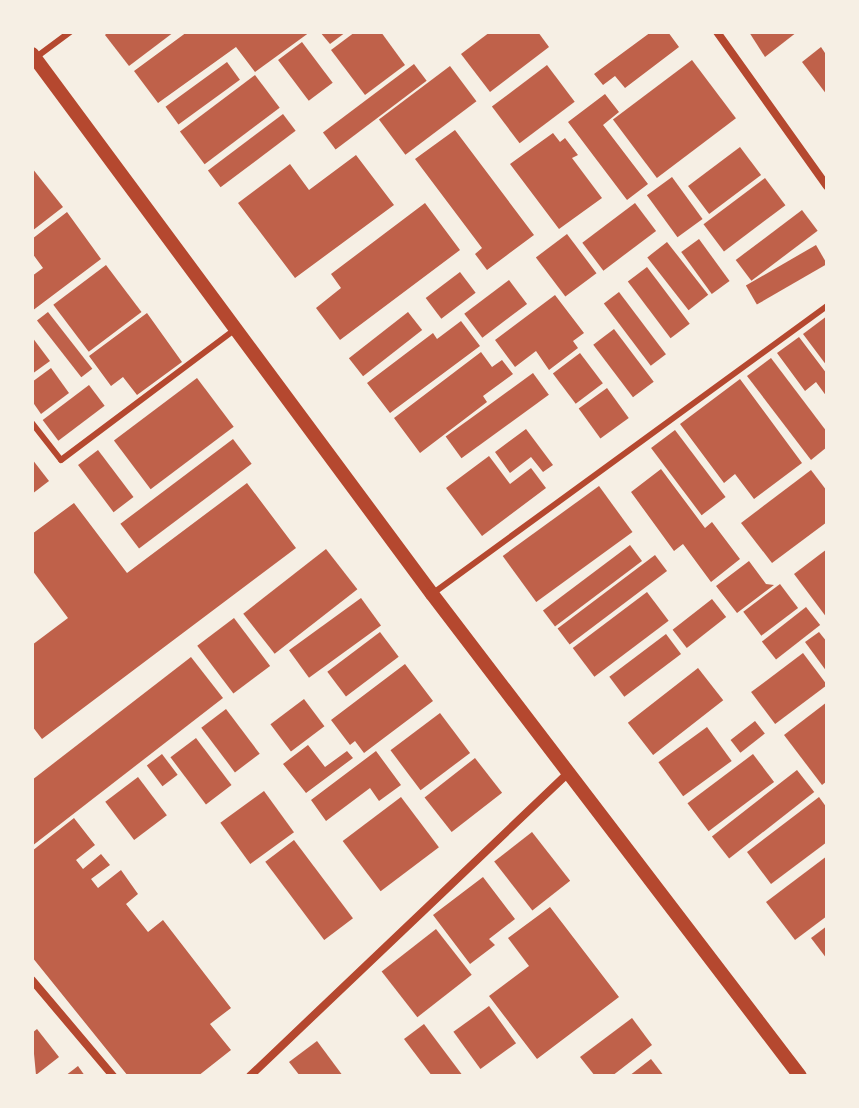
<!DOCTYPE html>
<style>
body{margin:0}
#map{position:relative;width:859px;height:1108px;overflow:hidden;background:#f6efe4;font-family:"Roboto Serif",serif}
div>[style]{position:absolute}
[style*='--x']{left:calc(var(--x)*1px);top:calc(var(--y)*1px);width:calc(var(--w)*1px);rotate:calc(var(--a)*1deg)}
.building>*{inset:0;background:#bf614a;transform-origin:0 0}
.service>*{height:6px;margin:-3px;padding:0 3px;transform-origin:3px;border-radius:3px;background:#b5482f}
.minor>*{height:8px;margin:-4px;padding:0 4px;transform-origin:4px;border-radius:4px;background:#b5482f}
.tertiary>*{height:14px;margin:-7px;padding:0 7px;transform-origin:7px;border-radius:7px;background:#b5482f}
span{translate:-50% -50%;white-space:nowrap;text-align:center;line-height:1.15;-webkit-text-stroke:8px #f6efe4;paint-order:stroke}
.frame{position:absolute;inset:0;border:34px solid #f6efe4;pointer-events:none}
</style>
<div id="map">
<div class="building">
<i style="clip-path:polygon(108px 32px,174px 32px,129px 66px,105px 35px)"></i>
<i style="clip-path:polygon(187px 32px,310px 32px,255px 72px,236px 47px,158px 103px,134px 71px)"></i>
<i style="clip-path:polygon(320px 32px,346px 32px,330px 44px)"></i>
<i style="clip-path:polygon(355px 32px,381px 32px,405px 65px,365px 95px,331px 50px)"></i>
<i style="clip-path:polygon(490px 32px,538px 32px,549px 47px,490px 92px,461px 54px)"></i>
<i style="clip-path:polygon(651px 32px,668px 32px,679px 47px,625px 88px,615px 76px,603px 85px,594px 74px)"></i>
<i style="clip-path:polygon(749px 32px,797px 32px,765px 57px)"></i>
<i style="left:302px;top:42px;width:51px;height:30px;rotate:53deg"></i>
<i style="clip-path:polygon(821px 47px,827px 56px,827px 95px,802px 62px)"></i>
<i style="left:692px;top:60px;width:73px;height:99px;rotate:53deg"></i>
<i style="left:227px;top:62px;width:22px;height:76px;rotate:54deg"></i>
<i style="left:414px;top:64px;width:21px;height:114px;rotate:53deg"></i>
<i style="left:547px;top:65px;width:46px;height:69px;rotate:53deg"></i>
<i style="left:450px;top:66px;width:44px;height:89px;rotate:53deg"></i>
<i style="left:255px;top:75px;width:41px;height:94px;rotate:53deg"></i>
<i style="clip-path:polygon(605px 94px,619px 112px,603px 125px,648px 184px,627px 200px,568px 122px)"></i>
<i style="left:283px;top:114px;width:21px;height:94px;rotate:53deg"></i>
<i style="clip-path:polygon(455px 130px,534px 235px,487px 270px,475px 254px,482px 248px,415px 159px)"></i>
<i style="clip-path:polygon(553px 133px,560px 142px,565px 138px,578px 155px,572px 158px,602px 198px,559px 229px,510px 164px)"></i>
<i style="left:740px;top:147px;width:35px;height:65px;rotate:53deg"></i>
<i style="clip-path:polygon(356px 155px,394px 205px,295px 278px,238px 203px,290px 164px,309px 190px)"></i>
<i style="clip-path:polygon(32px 168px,63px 207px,32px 231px)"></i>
<i style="left:672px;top:177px;width:52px;height:31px;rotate:54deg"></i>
<i style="left:765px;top:178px;width:34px;height:77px;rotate:53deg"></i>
<i style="clip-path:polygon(425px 203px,460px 250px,340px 340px,316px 308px,341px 288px,331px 274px)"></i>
<i style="left:635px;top:203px;width:35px;height:66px;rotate:53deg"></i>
<i style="left:802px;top:210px;width:26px;height:83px;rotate:53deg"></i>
<i style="clip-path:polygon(67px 212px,101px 259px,32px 311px,32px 276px,43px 268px,32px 253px,32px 239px)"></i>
<i style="left:567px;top:234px;width:49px;height:39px;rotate:53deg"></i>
<i style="left:699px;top:239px;width:52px;height:22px;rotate:54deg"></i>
<i style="left:667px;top:242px;width:67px;height:25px;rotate:52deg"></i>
<i style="left:816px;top:245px;width:22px;height:81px;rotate:60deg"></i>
<i style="left:106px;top:265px;width:59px;height:66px;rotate:53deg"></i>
<i style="left:647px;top:267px;width:71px;height:24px;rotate:53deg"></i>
<i style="left:460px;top:272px;width:26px;height:43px;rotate:53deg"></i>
<i style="left:509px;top:280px;width:30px;height:56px;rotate:53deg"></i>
<i style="left:619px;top:292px;width:78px;height:19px;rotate:53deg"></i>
<i style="clip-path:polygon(555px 295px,584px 333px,573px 341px,578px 348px,549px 370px,536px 351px,515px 367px,495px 340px)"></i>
<i style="left:48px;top:312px;width:72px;height:14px;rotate:52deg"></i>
<i style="left:408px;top:312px;width:23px;height:75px;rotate:52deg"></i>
<i style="clip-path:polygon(147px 313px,182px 362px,137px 395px,123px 377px,111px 386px,89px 356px)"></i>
<i style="clip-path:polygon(827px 316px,827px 366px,803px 334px)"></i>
<i style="clip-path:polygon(461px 321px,480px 346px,390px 413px,367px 383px,433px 333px,437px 339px)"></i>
<i style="left:614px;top:329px;width:66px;height:26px;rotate:53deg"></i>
<i style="clip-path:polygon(32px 337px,50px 361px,32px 374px)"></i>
<i style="clip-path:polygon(799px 337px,827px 374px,827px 397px,816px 382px,805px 391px,777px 353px)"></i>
<i style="clip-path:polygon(481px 352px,492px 367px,502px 360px,513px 374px,483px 396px,487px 402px,420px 453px,394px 418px)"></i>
<i style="left:580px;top:353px;width:38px;height:34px;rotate:53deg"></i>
<i style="clip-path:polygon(771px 358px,827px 432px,827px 447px,811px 460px,747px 376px)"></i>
<i style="clip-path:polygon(51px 368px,69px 393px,41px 414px,32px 401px,32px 382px)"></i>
<i style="left:533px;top:373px;width:27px;height:108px;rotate:54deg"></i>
<i style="left:197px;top:378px;width:61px;height:104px;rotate:53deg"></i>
<i style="clip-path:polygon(740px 379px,802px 463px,754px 499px,735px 474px,724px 483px,680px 424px)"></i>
<i style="left:89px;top:385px;width:26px;height:58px;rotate:53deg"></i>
<i style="left:607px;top:388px;width:37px;height:35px;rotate:54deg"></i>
<i style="clip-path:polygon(526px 429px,553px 465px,543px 472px,531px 457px,510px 473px,495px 452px)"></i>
<i style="left:675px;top:430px;width:84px;height:30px;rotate:53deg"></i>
<i style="left:233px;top:439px;width:31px;height:141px;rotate:53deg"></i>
<i style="left:98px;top:450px;width:59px;height:25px;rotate:53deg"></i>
<i style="clip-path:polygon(489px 456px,510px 484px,531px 468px,546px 488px,482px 536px,446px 488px)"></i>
<i style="clip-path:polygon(32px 459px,49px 481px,32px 494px)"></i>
<i style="clip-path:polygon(661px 469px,705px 528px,712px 522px,740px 559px,711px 582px,683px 544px,674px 551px,631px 492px)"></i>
<i style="clip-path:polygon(811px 470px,827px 491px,827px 522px,772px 563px,741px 523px)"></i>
<i style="clip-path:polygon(247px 483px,296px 548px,42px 739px,32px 726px,32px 645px,68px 618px,32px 570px,32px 534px,74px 503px,127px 573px)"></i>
<i style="left:599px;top:486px;width:57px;height:119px;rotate:54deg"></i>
<i style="left:630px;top:545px;width:20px;height:109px;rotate:53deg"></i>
<i style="left:326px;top:549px;width:51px;height:105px;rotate:52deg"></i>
<i style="clip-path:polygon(827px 549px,827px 618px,794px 574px)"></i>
<i style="left:655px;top:555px;width:20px;height:122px;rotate:53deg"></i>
<i style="clip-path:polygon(749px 561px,766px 584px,774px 585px,737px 613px,716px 586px)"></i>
<i style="left:780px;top:584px;width:30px;height:46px;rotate:53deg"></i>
<i style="left:647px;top:592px;width:36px;height:93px;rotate:53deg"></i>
<i style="left:361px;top:598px;width:34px;height:89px;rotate:54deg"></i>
<i style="left:712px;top:599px;width:23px;height:50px;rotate:52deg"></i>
<i style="left:806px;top:607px;width:23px;height:56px;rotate:52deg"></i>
<i style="left:234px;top:618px;width:60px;height:46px;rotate:53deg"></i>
<i style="left:380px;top:632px;width:31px;height:66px;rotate:53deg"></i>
<i style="clip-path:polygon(819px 632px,827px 642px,827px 672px,805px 642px)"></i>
<i style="left:666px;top:634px;width:25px;height:71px;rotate:53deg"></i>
<i style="left:803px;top:653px;width:40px;height:65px;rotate:53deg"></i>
<i style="clip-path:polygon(191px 657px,223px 698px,32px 846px,32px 780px)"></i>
<i style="clip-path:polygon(405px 664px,433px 701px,364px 753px,355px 741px,350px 745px,331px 720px)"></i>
<i style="left:698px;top:668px;width:41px;height:89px;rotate:52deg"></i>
<i style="left:304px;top:699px;width:34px;height:42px;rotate:53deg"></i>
<i style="clip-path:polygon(827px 702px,827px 781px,822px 785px,784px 735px)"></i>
<i style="left:226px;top:709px;width:56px;height:31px;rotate:53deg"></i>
<i style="left:440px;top:713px;width:50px;height:62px;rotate:53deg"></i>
<i style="left:755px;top:721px;width:16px;height:31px;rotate:52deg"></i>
<i style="left:707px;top:727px;width:42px;height:60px;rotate:54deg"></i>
<i style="left:196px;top:738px;width:59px;height:32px;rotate:53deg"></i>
<i style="clip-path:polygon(308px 745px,325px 767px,347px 751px,353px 758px,306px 793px,283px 764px)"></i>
<i style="clip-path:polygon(376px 751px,401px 785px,379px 801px,370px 788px,326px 821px,311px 800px)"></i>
<i style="left:162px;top:754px;width:26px;height:19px;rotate:53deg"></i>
<i style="left:753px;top:754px;width:35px;height:82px;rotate:53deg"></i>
<i style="left:475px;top:758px;width:44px;height:64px;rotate:52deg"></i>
<i style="left:797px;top:770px;width:28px;height:108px;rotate:52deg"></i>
<i style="left:138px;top:777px;width:48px;height:41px;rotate:53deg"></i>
<i style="left:264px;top:791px;width:51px;height:54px;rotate:54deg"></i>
<i style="left:401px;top:797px;width:63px;height:73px;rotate:53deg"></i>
<i style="clip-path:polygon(819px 797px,827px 808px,827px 842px,771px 884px,747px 852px)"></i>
<i style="clip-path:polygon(74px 818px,95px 845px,76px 860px,83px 869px,101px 854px,110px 865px,91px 879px,98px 888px,121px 870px,138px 894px,126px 904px,148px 932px,163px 920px,231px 1008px,210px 1024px,231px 1050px,198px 1076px,128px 1076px,32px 957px,32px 851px)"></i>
<i style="left:532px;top:832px;width:62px;height:48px;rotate:52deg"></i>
<i style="left:294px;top:840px;width:98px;height:36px;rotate:53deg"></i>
<i style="clip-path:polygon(827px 856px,827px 916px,795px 940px,766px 902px)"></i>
<i style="clip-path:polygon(483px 877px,515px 919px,489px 939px,495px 945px,470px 964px,433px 915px)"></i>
<i style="clip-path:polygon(550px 907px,619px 997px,537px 1059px,489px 996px,529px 966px,508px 938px)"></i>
<i style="clip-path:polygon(827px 926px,827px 959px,811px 938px)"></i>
<i style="left:436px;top:929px;width:58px;height:69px;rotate:52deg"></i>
<i style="left:489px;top:1006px;width:46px;height:44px;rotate:54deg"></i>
<i style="clip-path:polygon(632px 1018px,652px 1045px,612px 1076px,595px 1076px,580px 1057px)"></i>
<i style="clip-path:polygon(424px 1024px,463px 1076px,432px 1076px,404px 1039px)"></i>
<i style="clip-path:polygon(37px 1029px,59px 1057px,36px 1075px,32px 1033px)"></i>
<i style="clip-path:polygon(317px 1041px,343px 1076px,300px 1076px,289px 1062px)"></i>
<i style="clip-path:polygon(651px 1059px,664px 1076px,629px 1076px)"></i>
<i style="clip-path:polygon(78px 1066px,85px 1076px,65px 1076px)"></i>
</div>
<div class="service">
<i style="--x:35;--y:58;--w:44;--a:-36.6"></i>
<i style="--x:32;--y:423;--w:47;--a:51.9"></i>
<i style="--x:61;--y:460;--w:216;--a:-36.9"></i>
<i style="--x:432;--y:594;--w:489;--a:-36.1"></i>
</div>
<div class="minor">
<i style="--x:717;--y:32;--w:189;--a:54.5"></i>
<i style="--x:32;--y:980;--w:126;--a:49.8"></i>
<i style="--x:250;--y:1076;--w:439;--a:-43.6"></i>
</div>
<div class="tertiary">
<i style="--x:32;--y:54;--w:672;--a:53.47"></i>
<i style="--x:432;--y:594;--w:606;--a:52.64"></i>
</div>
<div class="frame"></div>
</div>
